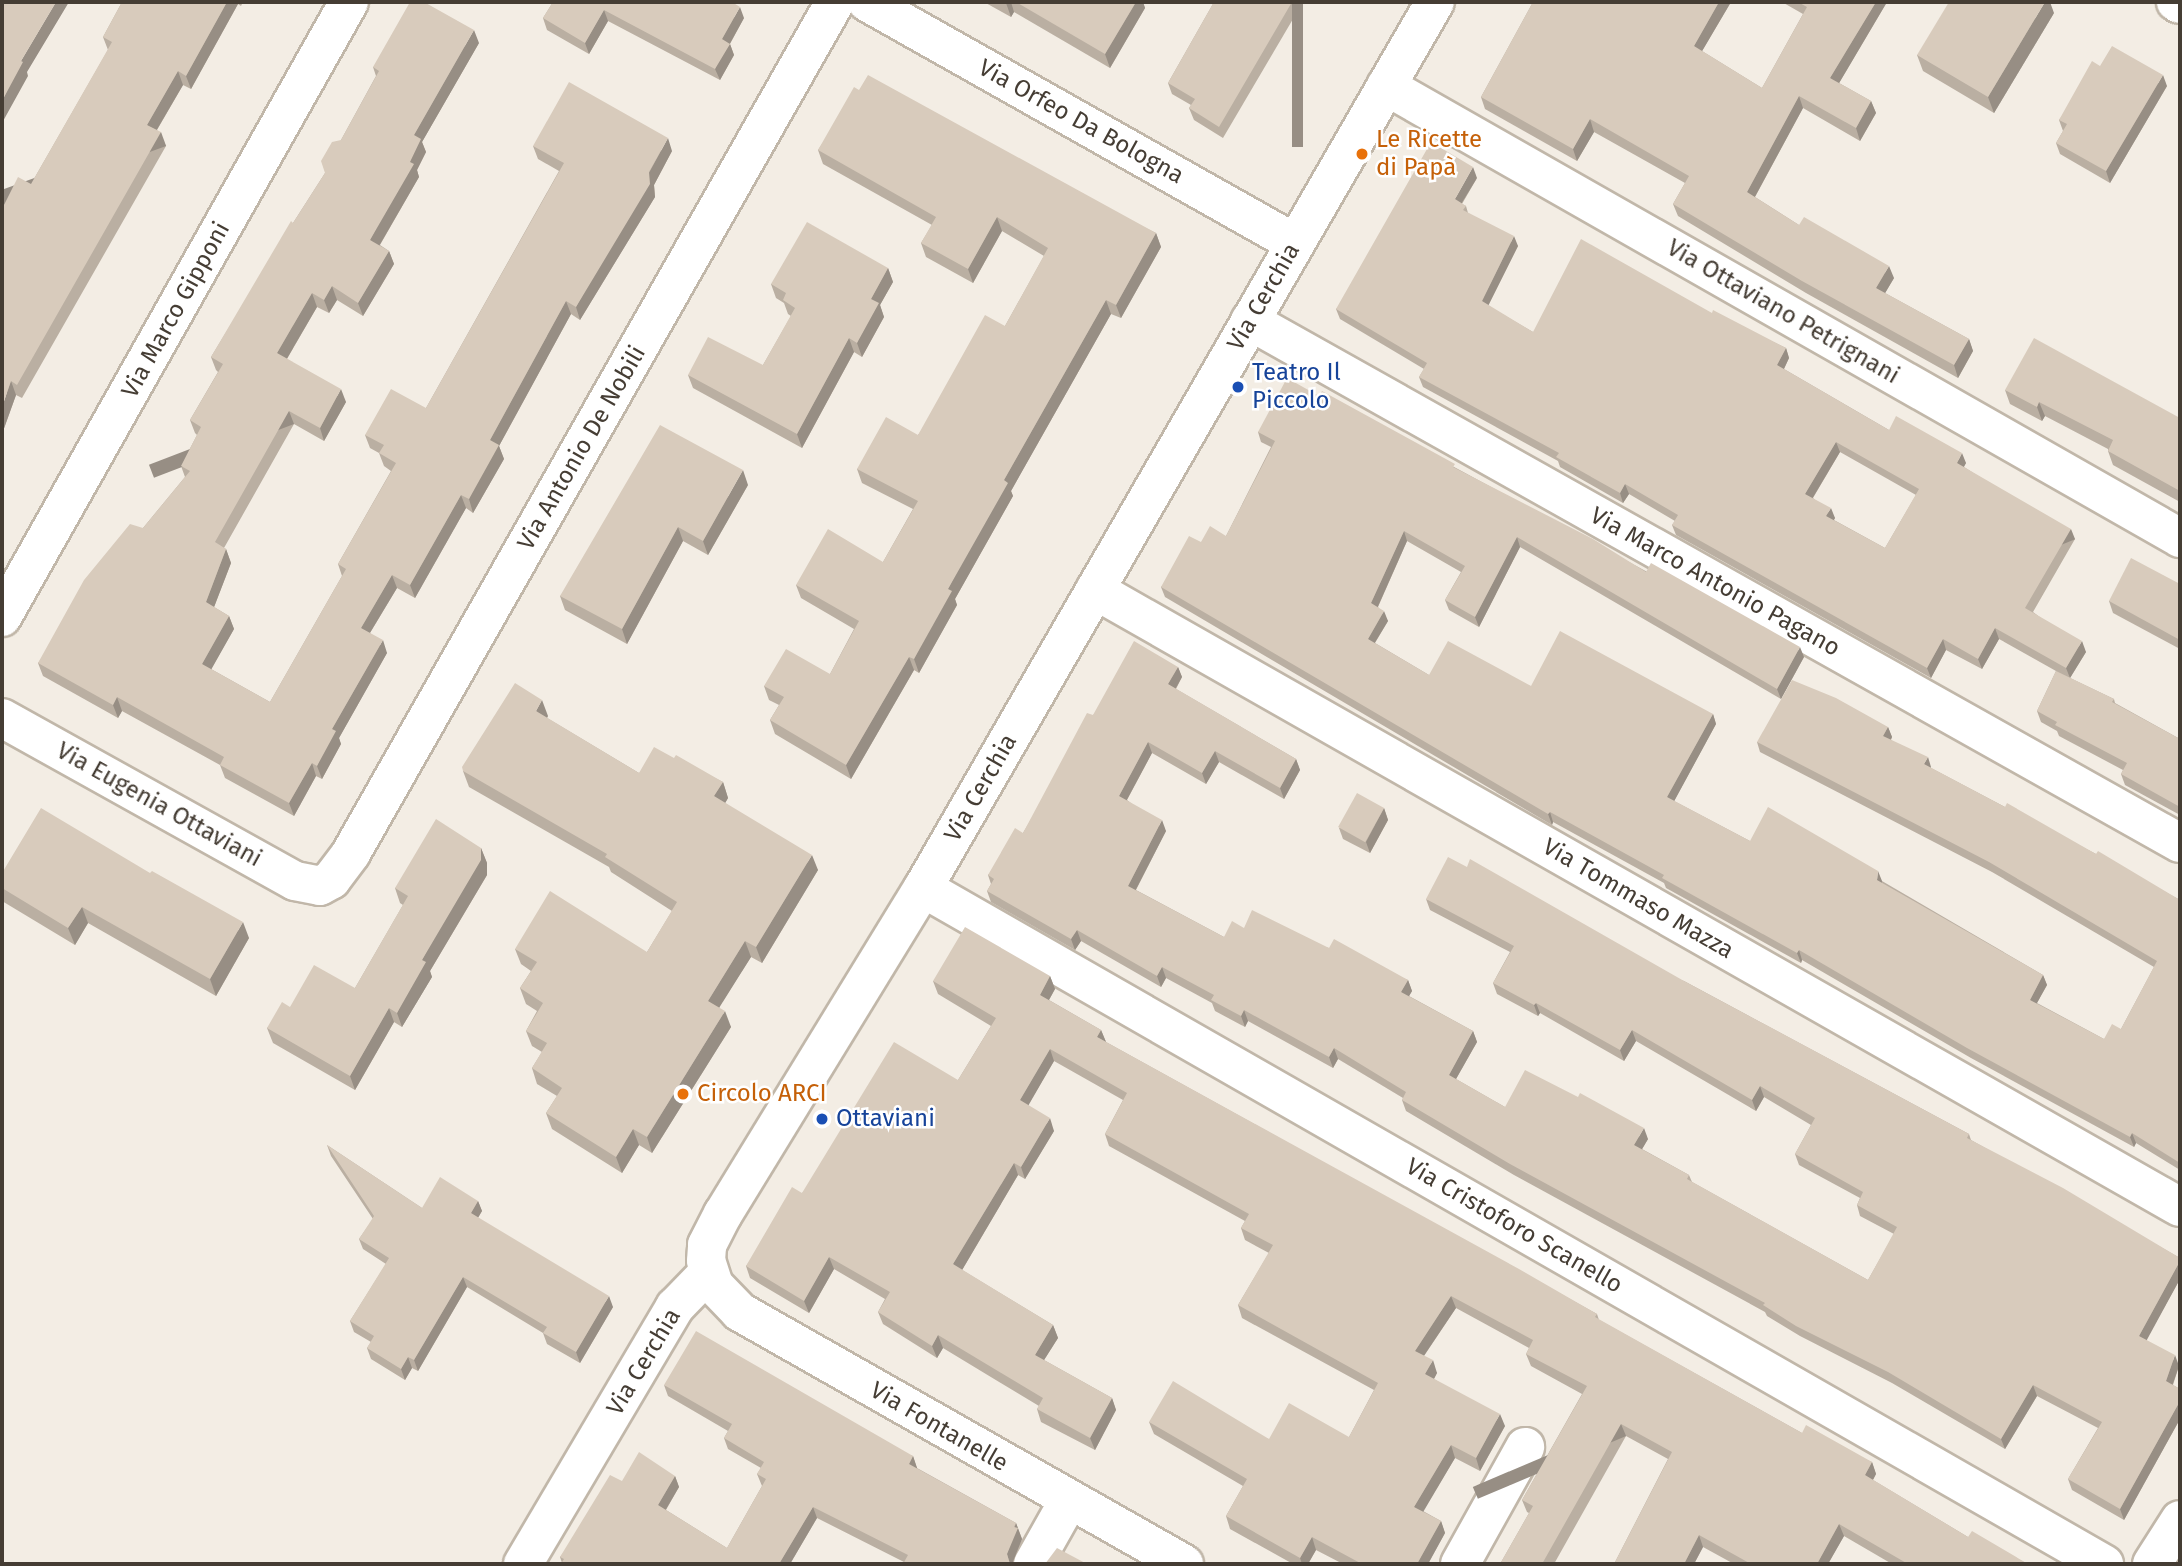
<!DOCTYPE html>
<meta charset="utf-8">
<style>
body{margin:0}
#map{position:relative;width:2182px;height:1566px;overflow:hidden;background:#f3ede4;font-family:"Fira Sans",sans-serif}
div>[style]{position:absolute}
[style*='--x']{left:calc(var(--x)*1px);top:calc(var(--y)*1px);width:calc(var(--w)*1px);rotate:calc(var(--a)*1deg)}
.roads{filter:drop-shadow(2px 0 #c1b7a9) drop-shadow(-2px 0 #c1b7a9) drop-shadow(0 2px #c1b7a9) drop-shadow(0 -2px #c1b7a9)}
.minor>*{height:38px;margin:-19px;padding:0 19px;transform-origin:19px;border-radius:19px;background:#fff}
.wall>*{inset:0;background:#baafa2}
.shaded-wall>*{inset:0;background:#978e84;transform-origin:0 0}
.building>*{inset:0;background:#d8cbbc;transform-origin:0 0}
.dots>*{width:19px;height:19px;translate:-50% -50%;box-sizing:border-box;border:4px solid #fff;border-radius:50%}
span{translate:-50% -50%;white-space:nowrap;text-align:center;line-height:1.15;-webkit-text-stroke:5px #fff;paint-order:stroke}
.street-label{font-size:24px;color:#453d34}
.food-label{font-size:24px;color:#c56008}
.left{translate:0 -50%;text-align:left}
.transit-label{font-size:24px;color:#164399}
.frame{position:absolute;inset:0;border:4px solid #453d34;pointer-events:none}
</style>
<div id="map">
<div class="roads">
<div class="minor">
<i style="--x:867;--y:2;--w:491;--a:29.4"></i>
<i style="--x:2176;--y:2;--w:4;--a:27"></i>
<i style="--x:1386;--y:86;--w:914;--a:29.65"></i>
<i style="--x:1250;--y:321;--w:1066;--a:29.31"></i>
<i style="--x:1095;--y:590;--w:1248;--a:29.63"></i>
<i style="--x:2;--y:617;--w:706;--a:-60.57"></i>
<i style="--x:2;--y:718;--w:335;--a:29.1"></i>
<i style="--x:295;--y:881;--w:25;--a:11"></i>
<i style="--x:320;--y:886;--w:13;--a:-29"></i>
<i style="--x:331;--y:880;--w:34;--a:-53"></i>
<i style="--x:351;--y:853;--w:979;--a:-60.37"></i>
<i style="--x:923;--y:888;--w:1361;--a:29.79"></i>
<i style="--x:523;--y:1564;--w:299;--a:-59.4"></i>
<i style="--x:675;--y:1307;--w:47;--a:-45.9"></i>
<i style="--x:1033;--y:1564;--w:73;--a:-60.6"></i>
<i style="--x:1184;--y:1564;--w:511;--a:-150.42"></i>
<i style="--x:740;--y:1312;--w:37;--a:-134"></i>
<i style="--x:714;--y:1285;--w:25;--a:-108"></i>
<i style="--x:706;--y:1261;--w:16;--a:-86"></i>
<i style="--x:707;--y:1245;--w:35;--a:-63"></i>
<i style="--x:723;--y:1214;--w:382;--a:-58.5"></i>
<i style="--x:923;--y:888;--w:1023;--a:-59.98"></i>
<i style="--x:1460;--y:1564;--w:134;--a:-60.9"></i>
<i style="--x:2152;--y:1564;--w:52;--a:-57.5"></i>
</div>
</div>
<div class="wall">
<i style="clip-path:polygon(122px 2px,243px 2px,241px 6px,238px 4px,191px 89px,183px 85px,157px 130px,166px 146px,22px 398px,16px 395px,2px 434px,31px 184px,108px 50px,103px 37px)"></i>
<i style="clip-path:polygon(553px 2px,744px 18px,730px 44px,734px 55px,720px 80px,608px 21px,589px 54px,547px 30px,543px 18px)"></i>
<i style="clip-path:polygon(984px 2px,1143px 2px,1145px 8px,1110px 68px,1014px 12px,1011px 17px)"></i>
<i style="clip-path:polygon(1214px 2px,1303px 2px,1223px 138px,1194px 120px,1189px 108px,1191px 105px,1172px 94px,1168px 83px)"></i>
<i style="clip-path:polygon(1533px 2px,1731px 2px,1702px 51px,1762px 88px,1803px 14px,1782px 2px,1887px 2px,1839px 83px,1871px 101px,1876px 113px,1860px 141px,1803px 108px,1755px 197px,1799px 225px,1894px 278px,1885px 293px,1969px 339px,1973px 351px,1958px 378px,1806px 293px,1678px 216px,1673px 204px,1685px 183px,1594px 132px,1577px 161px,1485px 109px,1481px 97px)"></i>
<i style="clip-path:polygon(2054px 13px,1994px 113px,1923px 71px,1917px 55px)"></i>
<i style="clip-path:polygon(479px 43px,422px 142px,426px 152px,417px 170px,419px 177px,380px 245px,389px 251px,394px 264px,363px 316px,337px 300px,329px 313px,317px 307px,287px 359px,346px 402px,324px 441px,294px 424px,224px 548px,226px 549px,231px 563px,214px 607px,229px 616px,234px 629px,211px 669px,270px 702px,342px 576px,338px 564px,391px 471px,384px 466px,379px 453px,370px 448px,365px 435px,426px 408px,559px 171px,538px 159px,533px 146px,672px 151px,654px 185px,655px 197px,580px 320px,571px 314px,499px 446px,504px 459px,473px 513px,466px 508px,415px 598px,397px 588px,370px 633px,387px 653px,339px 738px,341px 744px,322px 779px,316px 776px,294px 816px,225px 778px,220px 765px,122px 711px,118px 718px,43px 676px,38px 663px,143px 528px,185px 477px,181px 466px,197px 435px,195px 433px,190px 420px,218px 372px,216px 370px,211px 357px,293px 223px,325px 173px,341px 140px,376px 76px,373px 67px)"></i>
<i style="clip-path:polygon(2100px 66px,2167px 86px,2110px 183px,2060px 154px,2056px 143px,2063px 131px,2059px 120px)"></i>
<i style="clip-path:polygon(859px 90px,1156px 233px,1161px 247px,1121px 318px,1111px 314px,1011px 491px,1013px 496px,955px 599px,957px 605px,919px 673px,914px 670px,851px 779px,775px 734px,770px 720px,779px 705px,769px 700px,764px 686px,830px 674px,854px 629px,801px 598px,796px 585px,883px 562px,913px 509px,862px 483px,857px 469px,918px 435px,1005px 326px,1044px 256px,1002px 231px,973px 283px,926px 257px,921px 243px,932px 225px,823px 164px,818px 150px)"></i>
<i style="clip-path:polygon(evenodd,1477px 178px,1462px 204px,1466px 206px,1468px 213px,1518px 246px,1488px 306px,1533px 332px,1712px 313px,1786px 348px,1789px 358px,1784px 369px,1889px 430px,1966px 463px,1964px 467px,2075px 539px,2033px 612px,2086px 652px,2070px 678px,2114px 699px,2115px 703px,2180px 739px,2180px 815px,2125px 785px,2121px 774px,2123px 770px,2059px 736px,2057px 731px,2041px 722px,2037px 711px,2056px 671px,1999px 639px,1982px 669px,1946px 650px,1931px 678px,1676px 535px,1672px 525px,1675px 521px,1629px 494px,1623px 503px,1560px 467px,1558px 461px,1423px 387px,1419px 377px,1424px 369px,1340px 319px,1336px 309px,1477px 178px,1840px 452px,1916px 495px,1885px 548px,1834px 520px,1835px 518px,1813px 498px,1840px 452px)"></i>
<i style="clip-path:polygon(888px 268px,893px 282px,880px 305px,884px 317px,862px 357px,854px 352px,802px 448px,693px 388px,688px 375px,763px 365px,791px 316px,788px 314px,784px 303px,776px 298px,771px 284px)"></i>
<i style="clip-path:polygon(2005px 390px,2180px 418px,2180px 502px,2113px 465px,2108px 451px,2108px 449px,2045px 416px,2042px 421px,2010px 404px)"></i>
<i style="clip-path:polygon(1319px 396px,1456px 468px,1804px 657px,1781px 699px,1520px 547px,1479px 627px,1449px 610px,1445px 600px,1461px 572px,1407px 541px,1378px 607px,1388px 621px,1375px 643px,1429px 675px,1531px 686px,1713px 714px,1716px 724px,1674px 801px,1750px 841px,1882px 881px,2043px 975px,2047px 985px,2037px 1003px,2104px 1039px,2121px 1029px,2154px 967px,1992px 872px,1760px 752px,1757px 742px,1888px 727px,1892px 737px,1891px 740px,1931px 768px,2005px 807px,2096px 854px,2180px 900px,2180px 1170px,2136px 1143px,2134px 1147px,1971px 1058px,1802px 960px,1801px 963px,1666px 888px,1664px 883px,1553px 822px,1552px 825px,1165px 597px,1161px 587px,1201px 542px,1226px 536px,1271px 447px,1261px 442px,1258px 432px)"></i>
<i style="clip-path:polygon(748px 485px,708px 555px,683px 541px,627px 644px,565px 610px,560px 596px)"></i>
<i style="clip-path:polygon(2180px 584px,2180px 649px,2113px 613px,2109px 601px)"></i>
<i style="clip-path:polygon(1178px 667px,1182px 677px,1176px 689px,1296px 759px,1300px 770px,1284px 799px,1219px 762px,1206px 784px,1152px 753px,1127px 800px,1166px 831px,1136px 890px,1224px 937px,1244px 928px,1329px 948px,1408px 980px,1412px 991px,1409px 996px,1473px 1031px,1477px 1042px,1456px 1079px,1505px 1107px,1648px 1139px,1642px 1149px,1689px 1175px,1692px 1182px,1868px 1280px,1894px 1234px,1860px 1216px,1857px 1205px,1860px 1198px,1799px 1165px,1795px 1154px,1811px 1125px,1764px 1097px,1756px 1111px,1636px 1041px,1624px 1061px,1540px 1013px,1538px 1016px,1497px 994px,1493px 983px,1510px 952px,1430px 910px,1426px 899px,1684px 981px,1969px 1134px,1971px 1140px,2180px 1258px,2180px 1279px,2146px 1340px,2179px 1366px,2173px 1385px,2180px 1389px,2180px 1419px,2124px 1520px,2072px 1490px,2068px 1479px,2098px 1428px,2037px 1396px,2005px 1449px,1892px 1383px,1800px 1336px,1767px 1316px,1765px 1312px,1514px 1175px,1406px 1111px,1402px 1100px,1403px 1098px,1338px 1059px,1333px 1068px,1248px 1021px,1245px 1027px,1215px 1011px,1212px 1003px,1166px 978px,1161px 987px,1081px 941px,1075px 950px,991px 902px,987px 891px,991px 884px,988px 875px,1023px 833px,1093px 715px)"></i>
<i style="clip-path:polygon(548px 716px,547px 718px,639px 773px,674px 758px,723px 782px,728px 798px,725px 803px,818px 870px,762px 963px,751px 957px,719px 1007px,731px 1027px,652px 1153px,639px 1145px,622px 1173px,552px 1129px,546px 1113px,557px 1096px,537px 1084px,532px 1068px,542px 1052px,532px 1046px,526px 1031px,537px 1011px,526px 1004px,520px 988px,531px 971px,521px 964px,515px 949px,647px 952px,672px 911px,611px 872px,609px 867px,469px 787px,463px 771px)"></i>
<i style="clip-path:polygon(1384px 808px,1388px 820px,1370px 853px,1343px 839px,1339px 828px)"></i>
<i style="clip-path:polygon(481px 848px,487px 863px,487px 875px,430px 971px,432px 977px,402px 1027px,394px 1022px,355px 1090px,273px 1043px,267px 1028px,290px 1007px,355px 988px,403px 905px,400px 903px,395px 888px)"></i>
<i style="clip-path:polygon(2px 873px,150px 873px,249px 938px,216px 996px,88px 923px,75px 945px,2px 901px)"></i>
<i style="clip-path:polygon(1050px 976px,1055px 989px,1049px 1000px,1101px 1030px,1106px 1042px,1597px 1314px,1599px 1320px,1802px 1433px,1872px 1462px,1876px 1474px,1873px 1480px,1968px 1537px,2028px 1564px,1892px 1564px,1844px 1536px,1828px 1564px,1734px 1564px,1703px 1547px,1694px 1564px,1614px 1564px,1668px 1459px,1626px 1436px,1554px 1564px,1500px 1564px,1529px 1513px,1527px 1512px,1522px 1500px,1582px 1394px,1531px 1366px,1526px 1354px,1529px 1348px,1456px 1308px,1424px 1356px,1437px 1373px,1434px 1379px,1505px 1426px,1480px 1471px,1455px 1458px,1423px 1511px,1441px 1521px,1445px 1533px,1428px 1564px,1343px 1564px,1316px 1550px,1308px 1564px,1293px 1564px,1230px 1529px,1226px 1516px,1243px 1486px,1154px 1434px,1149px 1422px,1269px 1439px,1349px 1437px,1374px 1390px,1242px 1318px,1238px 1305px,1269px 1253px,1245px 1240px,1241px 1228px,1245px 1221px,1109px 1146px,1105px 1134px,1123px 1100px,1054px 1061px,1028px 1105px,1054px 1131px,1025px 1179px,1018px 1175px,962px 1270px,1053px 1325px,1058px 1338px,1044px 1360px,1112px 1398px,1116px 1410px,1095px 1450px,1041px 1422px,1037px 1409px,1039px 1406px,943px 1348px,937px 1358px,883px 1324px,878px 1312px,885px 1299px,834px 1269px,809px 1313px,750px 1278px,746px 1266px,802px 1193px,958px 1080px,991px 1026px,938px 994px,933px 981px)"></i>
<i style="clip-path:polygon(327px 1145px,422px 1208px,478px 1201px,482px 1211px,478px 1218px,613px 1307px,580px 1363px,547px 1344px,543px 1333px,467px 1287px,418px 1371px,412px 1368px,405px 1380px,371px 1359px,367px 1348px,371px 1342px,354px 1332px,350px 1321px,386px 1264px,363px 1249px,359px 1239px,373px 1219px,331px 1156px)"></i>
<i style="clip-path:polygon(664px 1385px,913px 1456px,917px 1468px,1016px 1523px,1022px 1539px,1012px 1564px,903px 1564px,904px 1562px,817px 1518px,790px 1564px,562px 1563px,560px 1557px,622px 1481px,675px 1476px,679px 1487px,666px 1510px,727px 1548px,762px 1486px,757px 1474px,761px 1468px,728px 1449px,724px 1438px,728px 1431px,668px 1396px)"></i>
</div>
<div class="shaded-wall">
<i style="clip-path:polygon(56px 2px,69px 2px,27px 72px,28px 76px,2px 123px,2px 101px,21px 61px)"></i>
<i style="clip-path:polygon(227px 2px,237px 2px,238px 4px,191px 89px,186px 76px)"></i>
<i style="clip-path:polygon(1007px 2px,1011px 2px,1014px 12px,1011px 17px,1006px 3px)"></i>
<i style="clip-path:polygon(1136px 2px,1143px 2px,1145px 8px,1110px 68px,1105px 54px)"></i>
<i style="left:1292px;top:2px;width:11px;height:145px"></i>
<i style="clip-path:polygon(1719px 2px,1731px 2px,1698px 58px,1694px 46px)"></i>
<i style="clip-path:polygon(1876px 2px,1887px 2px,1835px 90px,1830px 78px)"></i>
<i style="clip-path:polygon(2045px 2px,2050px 2px,2054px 13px,1994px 113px,1988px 97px)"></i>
<i style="clip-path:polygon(740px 7px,744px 18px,728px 47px,730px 44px,734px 55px,720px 80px,715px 69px,722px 39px)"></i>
<i style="clip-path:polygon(604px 10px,608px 21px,589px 54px,585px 43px)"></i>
<i style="clip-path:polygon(474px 30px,479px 43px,422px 142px,426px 152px,417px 170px,419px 177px,375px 253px,370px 240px,410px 162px,414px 135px)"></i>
<i style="clip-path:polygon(178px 71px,183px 85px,152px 138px,147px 125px)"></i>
<i style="clip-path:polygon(2163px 75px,2167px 86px,2110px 183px,2106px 171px)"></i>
<i style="clip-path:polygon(1799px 96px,1803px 108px,1751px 204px,1747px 192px)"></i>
<i style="clip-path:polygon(1871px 101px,1876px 113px,1860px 141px,1856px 128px)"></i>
<i style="clip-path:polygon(1590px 119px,1594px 132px,1577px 161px,1573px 149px)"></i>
<i style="left:161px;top:132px;width:15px;height:291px;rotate:70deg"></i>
<i style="clip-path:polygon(668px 138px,672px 151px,654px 185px,655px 197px,580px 320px,576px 307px)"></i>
<i style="clip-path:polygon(1473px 167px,1477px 178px,1458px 209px,1455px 199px)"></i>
<i style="clip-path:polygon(997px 217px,1002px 231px,973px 283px,968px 269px)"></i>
<i style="clip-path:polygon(1156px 233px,1161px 247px,1121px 318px,1116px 305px)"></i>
<i style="clip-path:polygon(1514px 236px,1518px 246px,1485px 312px,1482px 301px)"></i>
<i style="clip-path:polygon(389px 251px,394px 264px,363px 316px,358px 303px)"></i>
<i style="clip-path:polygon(1889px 266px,1894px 278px,1881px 300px,1876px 288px)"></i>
<i style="clip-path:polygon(888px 268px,893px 282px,880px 305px,884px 317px,862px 357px,857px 343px,871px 299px)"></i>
<i style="clip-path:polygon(332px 286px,337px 300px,329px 313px,324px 300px)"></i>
<i style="clip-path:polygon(312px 293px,317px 307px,282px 367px,277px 353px)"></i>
<i style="clip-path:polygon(1106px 300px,1111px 314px,1011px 491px,1013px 496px,955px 599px,957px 605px,919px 673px,914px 659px,948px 589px,1004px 480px)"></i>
<i style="clip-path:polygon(566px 301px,571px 314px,499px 446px,504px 459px,473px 513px,469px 499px,490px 440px)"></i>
<i style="clip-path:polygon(849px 338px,854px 352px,802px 448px,797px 434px)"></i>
<i style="clip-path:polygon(1969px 339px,1973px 351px,1958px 378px,1954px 365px)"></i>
<i style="clip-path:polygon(1786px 348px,1789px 358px,1781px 375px,1777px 365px)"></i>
<i style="clip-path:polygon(11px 381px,16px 395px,2px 434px,2px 407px)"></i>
<i style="clip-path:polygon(341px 389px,346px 402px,324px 441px,320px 428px)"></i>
<i style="clip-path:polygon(2039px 402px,2045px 416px,2042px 421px,2037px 407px)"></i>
<i style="left:289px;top:411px;width:14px;height:150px;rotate:69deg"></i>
<i style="clip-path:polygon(1836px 442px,1840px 452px,1809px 504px,1805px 494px)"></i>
<i style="clip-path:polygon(1962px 453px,1966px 463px,1960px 473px,1957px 463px)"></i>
<i style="clip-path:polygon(743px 470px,748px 485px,708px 555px,703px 541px)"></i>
<i style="clip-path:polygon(1625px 484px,1629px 494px,1623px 503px,1620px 493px)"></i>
<i style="clip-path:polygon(461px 495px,466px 508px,415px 598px,410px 585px)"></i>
<i style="clip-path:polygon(1831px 508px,1835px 518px,1830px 526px,1826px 516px)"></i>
<i style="clip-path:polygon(678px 527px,683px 541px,627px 644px,622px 629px)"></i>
<i style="left:2071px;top:529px;width:11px;height:91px;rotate:68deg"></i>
<i style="clip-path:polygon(1404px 531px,1407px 541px,1375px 613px,1371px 603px)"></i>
<i style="clip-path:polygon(1517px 537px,1520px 547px,1479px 627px,1475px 617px)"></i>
<i style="clip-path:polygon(226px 549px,231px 563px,211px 615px,206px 602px)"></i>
<i style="clip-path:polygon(392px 575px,397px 588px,365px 641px,361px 628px)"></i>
<i style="clip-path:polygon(1384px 611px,1388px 621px,1371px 649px,1368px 639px)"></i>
<i style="clip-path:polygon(229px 616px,234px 629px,207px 677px,202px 664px)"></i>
<i style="clip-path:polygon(1995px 628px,1999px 639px,1982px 669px,1978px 659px)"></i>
<i style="clip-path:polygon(1943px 639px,1946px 650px,1931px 678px,1927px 668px)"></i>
<i style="clip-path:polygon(383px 640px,387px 653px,339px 738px,341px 744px,322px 779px,317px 766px,332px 729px)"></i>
<i style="clip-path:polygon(2082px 641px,2086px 652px,2070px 678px,2066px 668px)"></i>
<i style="clip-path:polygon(1800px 647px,1804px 657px,1781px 699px,1777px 689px)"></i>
<i style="clip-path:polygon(909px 657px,914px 670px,851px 779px,846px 765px)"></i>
<i style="clip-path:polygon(1178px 667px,1182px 677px,1172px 695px,1168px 684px)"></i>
<i style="clip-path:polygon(117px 697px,122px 711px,118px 718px,113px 705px)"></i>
<i style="clip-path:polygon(542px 700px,548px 716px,542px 727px,536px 711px)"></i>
<i style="clip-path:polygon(1713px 714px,1716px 724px,1671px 807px,1667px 797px)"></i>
<i style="clip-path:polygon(1888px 727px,1892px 737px,1887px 747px,1883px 736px)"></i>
<i style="clip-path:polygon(1148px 742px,1152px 753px,1123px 807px,1119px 796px)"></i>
<i style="clip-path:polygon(1215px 751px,1219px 762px,1206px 784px,1202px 773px)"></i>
<i style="clip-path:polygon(1928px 757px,1931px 767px,1928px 774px,1924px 764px)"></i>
<i style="clip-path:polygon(1296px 759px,1300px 770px,1284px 799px,1280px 788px)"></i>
<i style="clip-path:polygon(312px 763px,316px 776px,294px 816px,289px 803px)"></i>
<i style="clip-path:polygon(723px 782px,728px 798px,720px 812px,714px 796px)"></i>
<i style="clip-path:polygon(1384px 808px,1388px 820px,1370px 853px,1366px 842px)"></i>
<i style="clip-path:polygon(1550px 812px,1553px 822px,1552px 825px,1548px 814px)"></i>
<i style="clip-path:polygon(1162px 820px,1166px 831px,1132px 897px,1128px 886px)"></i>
<i style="clip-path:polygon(481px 848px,487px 863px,487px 875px,430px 971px,432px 977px,402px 1027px,397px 1013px,422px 960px)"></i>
<i style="clip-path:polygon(812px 855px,818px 870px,762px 963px,756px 947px)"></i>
<i style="clip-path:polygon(1878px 871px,1882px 881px,1881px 890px,1877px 880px)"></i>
<i style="clip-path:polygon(82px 907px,88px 923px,75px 945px,68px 928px)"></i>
<i style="clip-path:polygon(243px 922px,249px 938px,216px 996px,210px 979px)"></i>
<i style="clip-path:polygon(1077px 930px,1081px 941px,1075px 950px,1071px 939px)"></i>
<i style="clip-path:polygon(745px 941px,751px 957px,714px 1016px,708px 1001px)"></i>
<i style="clip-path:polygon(1799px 950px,1802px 960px,1801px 963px,1797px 953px)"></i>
<i style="clip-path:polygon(1162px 967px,1166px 978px,1161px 987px,1157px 976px)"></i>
<i style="clip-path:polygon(2043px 975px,2047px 985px,2033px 1010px,2030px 1000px)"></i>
<i style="clip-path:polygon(1050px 976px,1055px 989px,1045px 1007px,1040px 995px)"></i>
<i style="clip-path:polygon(1408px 980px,1412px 991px,1405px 1003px,1401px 992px)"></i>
<i style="clip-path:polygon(1536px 1003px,1540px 1013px,1538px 1016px,1534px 1005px)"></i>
<i style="clip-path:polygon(389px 1008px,394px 1022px,355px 1090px,350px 1076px)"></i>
<i style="clip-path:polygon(1244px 1010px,1248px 1021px,1245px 1027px,1241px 1016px)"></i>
<i style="clip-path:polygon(725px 1011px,731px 1027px,652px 1153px,647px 1137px)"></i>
<i style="clip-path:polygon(1101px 1030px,1106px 1042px,1097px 1037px)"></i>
<i style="clip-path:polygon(1632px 1030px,1636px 1041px,1624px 1061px,1620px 1050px)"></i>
<i style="clip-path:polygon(1473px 1031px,1477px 1042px,1452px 1086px,1449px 1075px)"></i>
<i style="clip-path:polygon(1334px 1048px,1338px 1059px,1333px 1068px,1329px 1057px)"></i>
<i style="clip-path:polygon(1050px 1049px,1054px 1061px,1024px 1113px,1020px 1100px)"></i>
<i style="clip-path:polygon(1760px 1086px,1764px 1097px,1756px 1111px,1752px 1100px)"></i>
<i style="clip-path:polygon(1050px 1118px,1054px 1131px,1025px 1179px,1021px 1167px)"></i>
<i style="clip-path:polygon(1644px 1128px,1648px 1139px,1638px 1156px,1634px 1145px)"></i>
<i style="clip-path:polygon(633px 1129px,639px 1145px,622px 1173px,616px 1157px)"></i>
<i style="clip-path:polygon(2132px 1133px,2136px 1143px,2134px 1147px,2130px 1137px)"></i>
<i style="clip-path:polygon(1014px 1163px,1018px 1175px,958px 1277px,953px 1264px)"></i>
<i style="clip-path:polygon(478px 1201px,482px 1211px,474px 1224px,471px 1213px)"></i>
<i style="clip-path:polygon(829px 1257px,834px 1269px,809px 1313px,804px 1301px)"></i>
<i style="clip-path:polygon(2180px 1261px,2180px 1279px,2143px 1347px,2139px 1336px)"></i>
<i style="clip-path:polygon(463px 1277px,467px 1287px,418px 1371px,414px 1360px)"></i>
<i style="clip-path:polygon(609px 1296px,613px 1307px,580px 1363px,576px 1352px)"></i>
<i style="clip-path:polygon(1451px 1296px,1456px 1308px,1419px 1363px,1415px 1351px)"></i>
<i style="clip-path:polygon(1053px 1325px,1058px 1338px,1039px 1368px,1035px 1355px)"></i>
<i style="clip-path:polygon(938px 1335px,943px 1348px,937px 1358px,932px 1346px)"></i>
<i style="clip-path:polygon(2175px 1355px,2179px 1366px,2170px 1392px,2166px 1381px)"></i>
<i style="clip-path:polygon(408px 1357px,412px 1368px,405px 1380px,401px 1369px)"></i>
<i style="clip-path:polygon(1433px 1360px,1437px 1373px,1430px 1386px,1425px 1374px)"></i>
<i style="clip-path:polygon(2033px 1385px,2037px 1396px,2005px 1449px,2001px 1439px)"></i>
<i style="clip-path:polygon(1112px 1398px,1116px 1410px,1095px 1450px,1090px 1438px)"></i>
<i style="clip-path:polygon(2180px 1401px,2180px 1419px,2124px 1520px,2120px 1509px)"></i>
<i style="clip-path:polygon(1500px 1414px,1505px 1426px,1480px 1471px,1476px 1458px)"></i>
<i style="left:1621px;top:1424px;width:13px;height:161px;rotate:67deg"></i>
<i style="clip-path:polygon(1451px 1445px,1455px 1458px,1419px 1519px,1414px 1507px)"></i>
<i style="clip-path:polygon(913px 1456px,917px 1468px,913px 1475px,909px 1464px)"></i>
<i style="clip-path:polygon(1872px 1462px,1876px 1474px,1869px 1487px,1865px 1475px)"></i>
<i style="clip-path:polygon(675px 1476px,679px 1487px,662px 1516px,658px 1505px)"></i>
<i style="clip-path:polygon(813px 1507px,817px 1518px,790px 1564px,779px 1564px)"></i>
<i style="clip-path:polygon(1441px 1521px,1445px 1533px,1428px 1564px,1417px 1564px)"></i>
<i style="clip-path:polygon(1016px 1523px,1022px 1539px,1012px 1564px,1010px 1564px,1007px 1554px)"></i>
<i style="clip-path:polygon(1839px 1524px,1844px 1536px,1828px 1564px,1817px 1564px)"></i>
<i style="clip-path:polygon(1699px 1535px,1703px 1547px,1694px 1564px,1684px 1564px)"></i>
<i style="clip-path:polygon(1312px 1537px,1316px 1550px,1308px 1564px,1302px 1564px,1300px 1558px)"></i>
</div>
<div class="building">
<i style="clip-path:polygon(2px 2px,56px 2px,21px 61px,23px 62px,2px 101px)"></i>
<i style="clip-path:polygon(122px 2px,227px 2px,186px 76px,178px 71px,147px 125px,161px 132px,17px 385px,11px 381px,2px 407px,2px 209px,18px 177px,31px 184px,112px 42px,103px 37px)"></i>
<i style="clip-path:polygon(410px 2px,424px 2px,474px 30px,414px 135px,421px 139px,410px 162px,414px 164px,370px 240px,389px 251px,358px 303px,332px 286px,324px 300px,312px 293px,277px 353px,341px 389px,320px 428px,289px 411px,215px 542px,226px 549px,206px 602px,229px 616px,202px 664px,270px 702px,346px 569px,338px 564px,396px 463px,379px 453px,384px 445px,365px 435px,391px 389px,426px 408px,564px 163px,533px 146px,569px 82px,668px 138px,649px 172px,650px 184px,576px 307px,566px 301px,490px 440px,499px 445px,469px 499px,461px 495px,410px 585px,392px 575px,361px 628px,383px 640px,332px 729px,336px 731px,317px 766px,312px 763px,289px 803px,220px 765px,224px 757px,117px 697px,113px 705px,38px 663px,84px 580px,130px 524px,143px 528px,190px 471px,181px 466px,201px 427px,190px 420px,223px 364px,211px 357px,291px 221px,293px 223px,325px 173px,321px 161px,332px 142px,341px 140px,379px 71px,373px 67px)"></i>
<i style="clip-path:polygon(553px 2px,732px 2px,740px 7px,722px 39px,730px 44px,715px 69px,604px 10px,585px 43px,543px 18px)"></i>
<i style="clip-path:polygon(1016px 2px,1136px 2px,1105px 54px)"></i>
<i style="clip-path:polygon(1214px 2px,1292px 2px,1219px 127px,1189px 108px,1195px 99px,1168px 83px)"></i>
<i style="clip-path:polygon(1533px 2px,1719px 2px,1694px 46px,1762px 88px,1807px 7px,1798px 2px,1876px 2px,1830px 78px,1871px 101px,1856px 128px,1799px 96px,1747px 192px,1799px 225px,1804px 217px,1889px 266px,1876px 288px,1969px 339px,1954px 365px,1802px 281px,1673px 204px,1689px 176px,1590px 119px,1573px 149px,1481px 97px)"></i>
<i style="clip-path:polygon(1949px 2px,2045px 2px,1988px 97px,1917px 55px)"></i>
<i style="clip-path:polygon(2112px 46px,2163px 75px,2106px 171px,2056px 143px,2067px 124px,2059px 120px,2092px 61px,2100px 66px)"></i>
<i style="clip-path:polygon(868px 75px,1156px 233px,1116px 305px,1106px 300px,1004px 480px,1008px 483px,948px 589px,952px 591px,914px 659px,909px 657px,846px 765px,770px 720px,784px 697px,764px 686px,786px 649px,830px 674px,859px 621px,796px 585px,828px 529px,883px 562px,918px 501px,857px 469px,886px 417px,918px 435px,985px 315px,1005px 326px,1048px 248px,997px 217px,968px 269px,921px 243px,936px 217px,818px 150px,854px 87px,859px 90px)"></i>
<i style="clip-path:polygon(evenodd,1431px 142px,1473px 167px,1455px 199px,1466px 206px,1463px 210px,1514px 236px,1482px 301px,1533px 332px,1581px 239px,1712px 313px,1713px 310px,1786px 348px,1777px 365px,1889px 430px,1896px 416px,1962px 453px,1957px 463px,2071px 529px,2025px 608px,2082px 641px,2066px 668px,1995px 628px,1978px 659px,1943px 639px,1927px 668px,1672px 525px,1678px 515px,1625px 484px,1620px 493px,1556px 457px,1559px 453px,1419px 377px,1427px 363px,1336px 309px,1431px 142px,1836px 442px,1919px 489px,1885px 548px,1826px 516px,1831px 508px,1805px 494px,1836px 442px)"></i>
<i style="clip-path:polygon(807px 222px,888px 268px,871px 299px,879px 303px,857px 343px,849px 338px,797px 434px,688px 375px,708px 337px,763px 365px,795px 308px,783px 300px,786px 293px,771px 284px)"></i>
<i style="clip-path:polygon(2034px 338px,2180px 418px,2180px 491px,2108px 451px,2113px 440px,2039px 402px,2037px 407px,2005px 390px)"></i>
<i style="clip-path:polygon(1287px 378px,1319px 396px,1322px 391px,1455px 464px,1453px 467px,1593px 539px,1646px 572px,1651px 563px,1800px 647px,1777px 689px,1517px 537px,1475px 617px,1445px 600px,1465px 566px,1404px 531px,1371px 603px,1384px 611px,1368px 639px,1429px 675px,1448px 641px,1531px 686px,1560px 631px,1713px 714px,1667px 797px,1750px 841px,1768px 807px,1878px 871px,1877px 880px,2043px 975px,2030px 1000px,2104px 1039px,2112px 1024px,2121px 1029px,2157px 961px,1989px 862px,1757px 742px,1792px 680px,1836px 698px,1888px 727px,1883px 736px,1928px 757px,1924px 764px,2005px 807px,2007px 803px,2096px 854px,2098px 851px,2180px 900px,2180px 1163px,2132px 1133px,2130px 1137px,1967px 1048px,1799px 950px,1797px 953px,1662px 878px,1664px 875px,1550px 812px,1548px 814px,1161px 587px,1189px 536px,1201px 542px,1210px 526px,1226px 536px,1275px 441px,1258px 432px)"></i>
<i style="clip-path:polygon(660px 425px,743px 470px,703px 541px,678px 527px,622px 629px,560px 596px)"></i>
<i style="clip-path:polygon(2131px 558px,2180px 584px,2180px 640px,2109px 601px)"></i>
<i style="clip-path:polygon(1134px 641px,1178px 667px,1168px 684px,1296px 759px,1280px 788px,1215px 751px,1202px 773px,1148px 742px,1119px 796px,1162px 820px,1128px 886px,1224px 937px,1232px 921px,1244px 928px,1252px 910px,1329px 948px,1334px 939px,1408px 980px,1401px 992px,1473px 1031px,1449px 1075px,1505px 1107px,1525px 1070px,1578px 1097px,1580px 1093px,1644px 1128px,1634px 1145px,1689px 1175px,1687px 1179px,1868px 1280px,1897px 1227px,1857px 1205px,1863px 1192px,1795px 1154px,1815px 1118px,1760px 1086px,1752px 1100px,1632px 1030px,1620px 1050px,1536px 1003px,1534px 1005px,1493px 983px,1514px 946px,1426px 899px,1448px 857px,1467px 867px,1470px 859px,1684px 981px,1969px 1134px,1967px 1138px,2063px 1188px,2180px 1258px,2180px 1261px,2139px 1336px,2175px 1355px,2166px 1381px,2180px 1389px,2180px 1401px,2120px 1509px,2068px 1479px,2102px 1422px,2033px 1385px,2001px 1439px,1888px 1372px,1796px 1326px,1763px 1305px,1765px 1303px,1510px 1164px,1402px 1100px,1406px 1092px,1334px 1048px,1329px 1057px,1244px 1010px,1241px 1016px,1211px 1000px,1214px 995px,1162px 967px,1157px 976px,1077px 930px,1071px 939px,987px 891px,994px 879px,988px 875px,1015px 828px,1023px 833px,1087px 713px,1093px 715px)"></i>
<i style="clip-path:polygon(2056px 671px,2114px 699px,2112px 702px,2180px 739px,2180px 807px,2121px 774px,2127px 763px,2055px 725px,2057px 722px,2037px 711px)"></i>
<i style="clip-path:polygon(515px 683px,542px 700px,536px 711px,639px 773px,654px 747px,674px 758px,676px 755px,723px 782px,714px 796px,812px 855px,756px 947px,745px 941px,708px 1001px,725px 1011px,647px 1137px,633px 1129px,616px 1157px,546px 1113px,562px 1088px,532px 1068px,547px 1043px,526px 1031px,543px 1003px,520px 988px,537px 962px,515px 949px,550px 891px,647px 952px,677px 902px,605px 857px,607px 854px,463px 771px,462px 767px)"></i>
<i style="left:1357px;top:793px;width:31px;height:39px;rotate:29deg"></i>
<i style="clip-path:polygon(41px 808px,150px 873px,152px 871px,243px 922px,210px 979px,82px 907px,68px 928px,2px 888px,2px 873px)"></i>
<i style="clip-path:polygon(436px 819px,481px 848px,481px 860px,422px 960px,426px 962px,397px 1013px,389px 1008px,350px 1076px,267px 1028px,282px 1002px,290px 1007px,314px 965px,355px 988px,408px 896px,395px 888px)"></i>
<i style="clip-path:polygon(965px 927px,1050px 976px,1040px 995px,1101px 1030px,1097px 1037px,1519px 1269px,1597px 1314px,1595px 1317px,1802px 1433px,1806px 1425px,1872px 1462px,1865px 1475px,1968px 1537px,1972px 1531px,2028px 1564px,1908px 1564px,1839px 1524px,1817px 1564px,1751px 1564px,1699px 1535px,1684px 1564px,1614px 1564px,1672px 1452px,1621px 1424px,1542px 1564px,1500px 1564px,1533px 1506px,1522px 1500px,1587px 1386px,1526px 1354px,1533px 1340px,1451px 1296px,1415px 1351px,1433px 1360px,1425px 1374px,1500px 1414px,1476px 1458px,1451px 1445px,1414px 1507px,1441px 1521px,1417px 1564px,1362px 1564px,1312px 1537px,1300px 1558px,1226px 1516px,1247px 1479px,1149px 1422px,1173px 1381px,1269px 1439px,1289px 1403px,1349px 1437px,1378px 1383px,1238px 1305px,1273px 1245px,1241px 1228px,1249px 1214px,1105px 1134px,1127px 1093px,1050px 1049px,1020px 1100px,1050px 1118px,1021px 1167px,1014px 1163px,953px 1264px,1053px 1325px,1035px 1355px,1112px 1398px,1090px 1438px,1037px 1409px,1043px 1398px,938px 1335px,932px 1346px,878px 1312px,890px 1292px,829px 1257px,804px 1301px,746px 1266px,792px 1187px,802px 1193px,894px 1042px,958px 1080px,996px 1018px,933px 981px)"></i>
<i style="clip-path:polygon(327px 1145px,422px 1208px,440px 1177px,478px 1201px,471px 1213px,609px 1296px,576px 1352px,543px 1333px,547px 1327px,463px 1277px,414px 1360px,408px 1357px,401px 1369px,367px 1348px,374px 1336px,350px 1321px,389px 1258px,359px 1239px,374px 1216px)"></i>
<i style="clip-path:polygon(696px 1331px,913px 1456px,909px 1464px,1016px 1523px,1014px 1527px,1018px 1528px,1007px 1554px,1010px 1564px,903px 1564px,908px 1555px,813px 1507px,779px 1564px,561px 1564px,564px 1559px,560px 1557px,610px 1475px,622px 1481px,639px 1452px,675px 1476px,658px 1505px,727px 1548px,766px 1479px,757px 1474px,764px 1462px,724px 1438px,732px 1424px,664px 1385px)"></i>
<i style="clip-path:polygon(1057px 1548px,1087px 1564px,1045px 1564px)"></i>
</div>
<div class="dots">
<i style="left:1362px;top:154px;background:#e8710a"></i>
<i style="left:1238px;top:387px;background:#1a4fb4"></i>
<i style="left:683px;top:1094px;background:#e8710a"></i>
<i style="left:822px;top:1119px;background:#1a4fb4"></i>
</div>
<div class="street-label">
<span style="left:1081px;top:122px;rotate:29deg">Via Orfeo Da Bologna</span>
<span style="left:1264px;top:297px;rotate:-60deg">Via Cerchia</span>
<span style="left:176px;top:310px;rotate:-61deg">Via Marco Gipponi</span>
<span style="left:1783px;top:312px;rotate:30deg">Via Ottaviano Petrignani</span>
<span style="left:582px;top:448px;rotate:-60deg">Via Antonio De Nobili</span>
<span style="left:1715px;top:582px;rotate:29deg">Via Marco Antonio Pagano</span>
<span style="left:981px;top:788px;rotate:-60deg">Via Cerchia</span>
<span style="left:159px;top:805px;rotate:29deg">Via Eugenia Ottaviani</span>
<span style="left:1638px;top:899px;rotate:30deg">Via Tommaso Mazza</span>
<span style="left:1514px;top:1226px;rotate:30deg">Via Cristoforo Scanello</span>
<span style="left:644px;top:1362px;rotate:-59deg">Via Cerchia</span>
<span style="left:939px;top:1427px;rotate:30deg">Via Fontanelle</span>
</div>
<div class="food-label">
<span class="left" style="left:1376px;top:154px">Le Ricette<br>di Papà</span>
<span class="left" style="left:697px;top:1094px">Circolo ARCI</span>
</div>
<div class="transit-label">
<span class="left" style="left:1252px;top:387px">Teatro Il<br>Piccolo</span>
<span class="left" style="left:836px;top:1119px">Ottaviani</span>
</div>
<div class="frame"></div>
</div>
